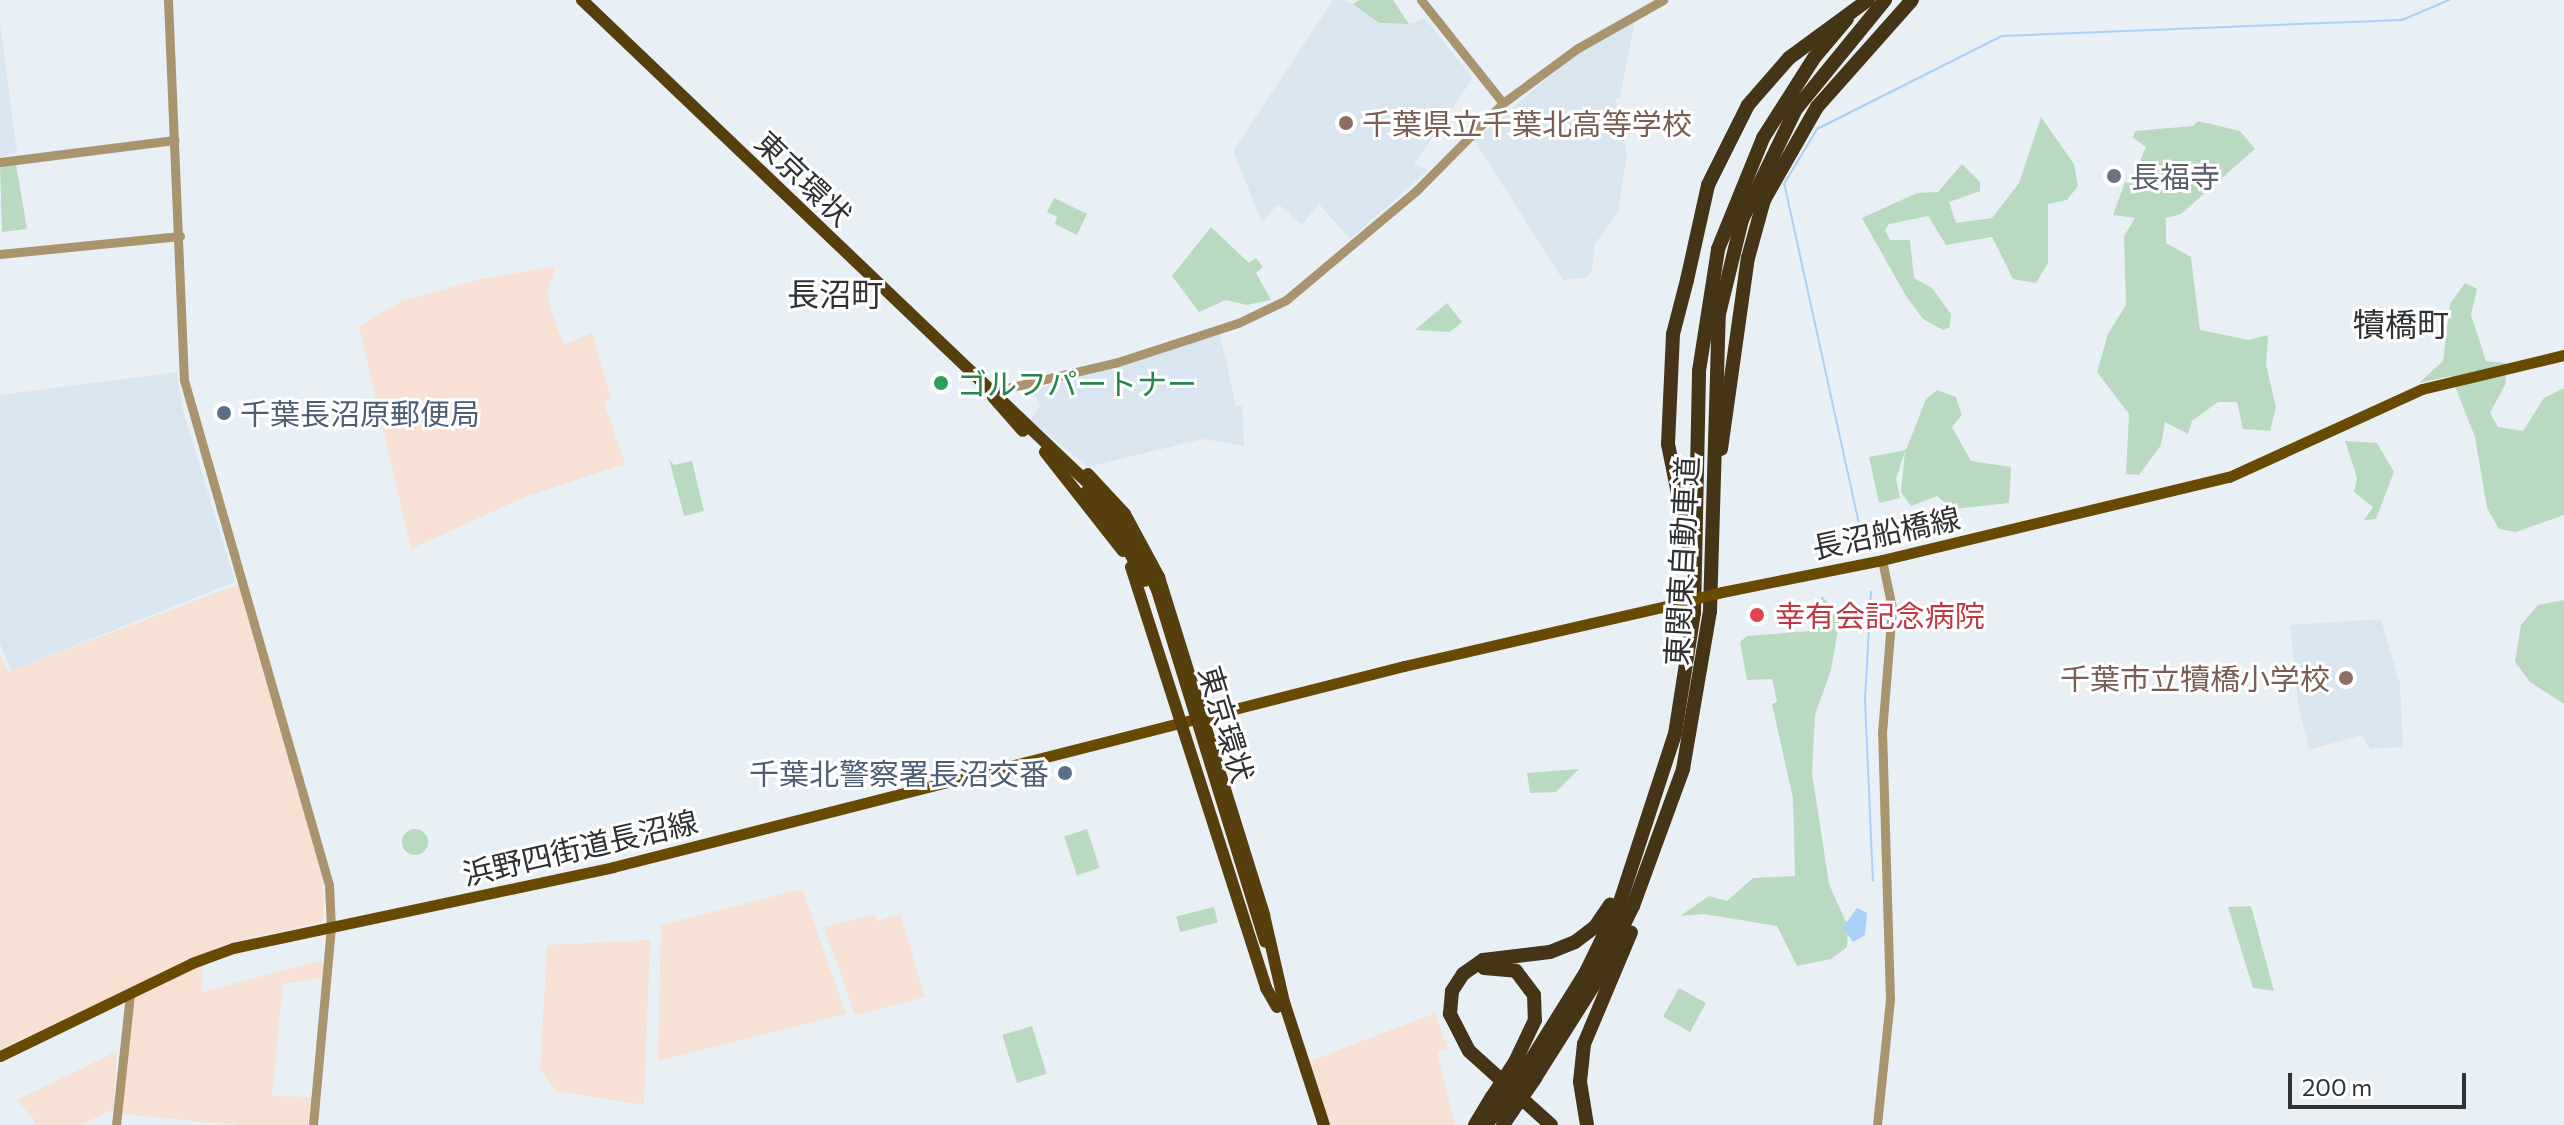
<!DOCTYPE html>
<meta charset="utf-8">
<style>
body{margin:0}
#map{position:relative;width:2564px;height:1125px;overflow:hidden;background:#e9f0f5;font-family:Commissioner,"Noto Sans JP",sans-serif}
div>[style]{position:absolute}
[style*='--x']{left:calc(var(--x)*1px);top:calc(var(--y)*1px);width:calc(var(--w)*1px);rotate:calc(var(--a)*1deg)}
.built>*{inset:0;background:#d9e6f0}
.industrial>*{inset:0;background:#f7e0d4}
.green>*{inset:0;background:#bad9c1;transform-origin:0 0}
.round{border-radius:50%}
.water>*{inset:0;background:#abd0f8}
.stream>*{height:2px;margin:-1px;padding:0 1px;transform-origin:1px;border-radius:1px;background:#abd0f8}
.tertiary>*{height:9px;margin:-4.5px;padding:0 4.5px;transform-origin:4.5px;border-radius:4.5px;background:#a9946e}
.primary>*{height:11px;margin:-5.5px;padding:0 5.5px;transform-origin:5.5px;border-radius:5.5px;background:#684a03}
.trunk>*{height:12px;margin:-6px;padding:0 6px;transform-origin:6px;border-radius:6px;background:#563f0c}
.motorway>*{height:14px;margin:-7px;padding:0 7px;transform-origin:7px;border-radius:7px;background:#453416}
.primary-bridge>*{height:11px;margin:-5.5px;padding:0 5.5px;transform-origin:5.5px;border-radius:5.5px;background:#684a03}
.trunk-bridge>*{height:12px;margin:-6px;padding:0 6px;transform-origin:6px;border-radius:6px;background:#563f0c}
.motorway-bridge>*{height:14px;margin:-7px;padding:0 7px;transform-origin:7px;border-radius:7px;background:#453416}
.dots>*{width:22px;height:22px;translate:-50% -50%;box-sizing:border-box;border:4px solid #fff;border-radius:50%}
span{translate:-50% -50%;white-space:nowrap;text-align:center;line-height:1.15;-webkit-text-stroke:6px #fff;paint-order:stroke}
.education-label{font-size:30px;color:#785e54}
.left{translate:0 -50%;text-align:left}
.right{translate:-100% -50%;text-align:right}
.worship-label{font-size:30px;color:#5b616d}
.street-label{font-size:30px;color:#2f3133}
.leisure-label{font-size:30px;color:#27864d}
.service-label{font-size:30px;color:#4e5e75}
.health-label{font-size:30px;color:#be3a42}
.neighbourhood-label{font-size:32px;color:#2f3133}
.scale{position:absolute;left:2288px;top:1073px;width:178px;height:36px;box-sizing:border-box;border:4px solid #2f3133;border-top:0;padding-left:10px;font-size:24px;line-height:28px;white-space:nowrap;color:#2f3133;-webkit-text-stroke:6px #fff;paint-order:stroke}
</style>
<div id="map">
<div class="built">
<i style="clip-path:polygon(1333px 0,1345px 0,1380px 24px,1409px 24px,1425px 18px,1473px 78px,1414px 164px,1428px 170px,1350px 239px,1319px 204px,1302px 225px,1278px 204px,1262px 222px,1233px 151px)"></i>
<i style="clip-path:polygon(1635px 20px,1620px 98px,1616px 99px,1627px 154px,1618px 212px,1595px 244px,1592px 271px,1586px 278px,1563px 280px,1474px 140px,1579px 52px)"></i>
<i style="clip-path:polygon(0 23px,17px 152px,0 157px)"></i>
<i style="clip-path:polygon(1220px 334px,1236px 406px,1242px 406px,1244px 446px,1203px 439px,1088px 467px,1030px 420px,1040px 406px,1033px 390px)"></i>
<i style="clip-path:polygon(177px 372px,183px 410px,235px 582px,11px 671px,0 644px,0 395px)"></i>
<i style="clip-path:polygon(2381px 619px,2400px 684px,2403px 747px,2370px 749px,2362px 735px,2309px 750px,2298px 704px,2290px 625px)"></i>
</div>
<div class="industrial">
<i style="clip-path:polygon(556px 266px,547px 293px,552px 312px,564px 345px,592px 333px,611px 398px,604px 402px,625px 464px,527px 496px,411px 549px,359px 326px,402px 301px,481px 279px)"></i>
<i style="clip-path:polygon(239px 584px,323px 879px,323px 922px,231px 942px,0 1049px,0 654px,8px 672px)"></i>
<i style="clip-path:polygon(802px 889px,846px 1014px,658px 1061px,661px 925px)"></i>
<i style="clip-path:polygon(875px 914px,878px 921px,900px 914px,925px 997px,855px 1015px,824px 927px)"></i>
<i style="clip-path:polygon(650px 940px,644px 1105px,556px 1091px,540px 1070px,547px 945px)"></i>
<i style="clip-path:polygon(322px 960px,324px 977px,283px 984px,272px 1096px,312px 1097px,310px 1125px,239px 1125px,119px 1114px,132px 997px,202px 963px,202px 992px)"></i>
<i style="clip-path:polygon(1435px 1013px,1448px 1049px,1437px 1051px,1455px 1125px,1329px 1125px,1308px 1062px)"></i>
<i style="clip-path:polygon(117px 1051px,113px 1110px,80px 1125px,38px 1125px,17px 1100px)"></i>
</div>
<div class="green">
<i style="clip-path:polygon(1360px 0,1393px 0,1409px 24px,1379px 23px,1352px 4px)"></i>
<i style="clip-path:polygon(2041px 117px,2074px 164px,2078px 186px,2067px 200px,2048px 204px,2048px 263px,2036px 283px,2013px 279px,1992px 237px,1946px 245px,1928px 216px,1889px 224px,1885px 230px,1890px 240px,1910px 240px,1914px 278px,1932px 288px,1951px 314px,1950px 327px,1943px 330px,1923px 319px,1906px 296px,1862px 218px,1917px 193px,1938px 192px,1962px 164px,1980px 182px,1980px 191px,1949px 202px,1956px 223px,1992px 218px,2019px 183px)"></i>
<i style="clip-path:polygon(2198px 121px,2240px 131px,2255px 149px,2181px 214px,2166px 218px,2166px 243px,2191px 257px,2200px 330px,2249px 340px,2268px 335px,2266px 365px,2276px 407px,2270px 431px,2243px 429px,2237px 402px,2218px 402px,2192px 421px,2188px 434px,2165px 422px,2161px 445px,2139px 475px,2126px 474px,2129px 414px,2097px 372px,2108px 334px,2126px 305px,2124px 236px,2135px 218px,2113px 215px,2125px 182px,2160px 190px,2131px 182px,2146px 147px,2133px 138px,2135px 131px,2193px 126px)"></i>
<i style="clip-path:polygon(16px 164px,27px 229px,2px 232px,0 166px)"></i>
<i style="clip-path:polygon(1054px 198px,1087px 214px,1077px 235px,1055px 224px,1057px 217px,1047px 212px)"></i>
<i style="clip-path:polygon(1211px 227px,1249px 263px,1256px 258px,1263px 267px,1256px 273px,1271px 300px,1247px 305px,1226px 300px,1199px 312px,1172px 276px)"></i>
<i style="clip-path:polygon(2465px 283px,2477px 289px,2471px 315px,2486px 361px,2505px 363px,2506px 383px,2490px 413px,2498px 427px,2523px 431px,2544px 398px,2564px 388px,2564px 515px,2516px 532px,2499px 529px,2487px 508px,2475px 437px,2451px 376px,2419px 383px,2443px 361px,2450px 304px)"></i>
<i style="clip-path:polygon(1447px 303px,1462px 322px,1450px 332px,1415px 330px)"></i>
<i style="clip-path:polygon(1937px 390px,1956px 397px,1962px 415px,1952px 427px,1971px 461px,2011px 467px,2009px 503px,1953px 509px,1937px 496px,1911px 506px,1901px 492px,1905px 451px,1896px 479px,1900px 498px,1879px 503px,1869px 457px,1906px 450px,1926px 399px)"></i>
<i style="clip-path:polygon(2345px 441px,2377px 443px,2394px 472px,2376px 519px,2364px 520px,2373px 507px,2354px 492px,2357px 478px)"></i>
<i style="clip-path:polygon(669px 459px,674px 465px,692px 461px,704px 511px,684px 516px)"></i>
<i style="clip-path:polygon(1822px 596px,1840px 618px,1831px 670px,1815px 715px,1812px 773px,1829px 884px,1848px 927px,1847px 947px,1831px 959px,1797px 966px,1777px 926px,1704px 914px,1680px 916px,1709px 896px,1727px 901px,1753px 878px,1795px 876px,1793px 798px,1772px 704px,1777px 702px,1772px 679px,1747px 680px,1740px 642px,1747px 636px,1810px 631px)"></i>
<i style="clip-path:polygon(2564px 600px,2564px 704px,2530px 682px,2515px 662px,2521px 625px,2538px 605px)"></i>
<i style="clip-path:polygon(1579px 769px,1556px 792px,1530px 793px,1527px 773px)"></i>
<i style="left:1087px;top:829px;width:41px;height:24px;rotate:72deg"></i>
<i class="round" style="left:402px;top:829px;width:26px;height:26px"></i>
<i style="clip-path:polygon(2251px 906px,2274px 991px,2253px 988px,2228px 907px)"></i>
<i style="left:1214px;top:907px;width:16px;height:39px;rotate:76deg"></i>
<i style="left:1679px;top:988px;width:31px;height:33px;rotate:29deg"></i>
<i style="left:1032px;top:1026px;width:50px;height:31px;rotate:73deg"></i>
</div>
<div class="water">
<i style="clip-path:polygon(1857px 908px,1867px 913px,1865px 935px,1853px 942px,1843px 927px)"></i>
</div>
<div class="stream">
<i style="--x:1863;--y:542;--w:367;--a:-102.4"></i>
<i style="--x:1784;--y:184;--w:64;--a:-59"></i>
<i style="--x:1817;--y:129;--w:207;--a:-26.7"></i>
<i style="--x:2002;--y:36;--w:400;--a:-2.3"></i>
<i style="--x:2402;--y:20;--w:51;--a:-23.1"></i>
<i style="--x:1871;--y:592;--w:108;--a:93.2"></i>
<i style="--x:1865;--y:700;--w:181;--a:87.5"></i>
</div>
<div class="tertiary">
<i style="--x:168;--y:0;--w:380;--a:87.6"></i>
<i style="--x:184;--y:380;--w:525;--a:73.98"></i>
<i style="--x:329;--y:885;--w:42;--a:87.3"></i>
<i style="--x:331;--y:927;--w:199;--a:95.2"></i>
<i style="--x:1421;--y:0;--w:132;--a:51.5"></i>
<i style="--x:0;--y:162;--w:176;--a:-7.2"></i>
<i style="--x:0;--y:254;--w:181;--a:-5.7"></i>
<i style="--x:990;--y:392;--w:131;--a:-13.2"></i>
<i style="--x:1118;--y:362;--w:126;--a:-18"></i>
<i style="--x:1238;--y:323;--w:53;--a:-25.6"></i>
<i style="--x:1286;--y:300;--w:170;--a:-40"></i>
<i style="--x:1416;--y:191;--w:124;--a:-45.3"></i>
<i style="--x:1503;--y:103;--w:93;--a:-36.3"></i>
<i style="--x:1578;--y:48;--w:98;--a:-29.5"></i>
<i style="--x:116;--y:1125;--w:132;--a:-83.9"></i>
<i style="--x:1877;--y:1125;--w:127;--a:-84.1"></i>
<i style="--x:1890;--y:999;--w:266;--a:-91.7"></i>
<i style="--x:1882;--y:733;--w:125;--a:-85.4"></i>
<i style="--x:1892;--y:608;--w:49;--a:-101.8"></i>
</div>
<div class="primary">
<i style="--x:1722;--y:592;--w:163;--a:-11.3"></i>
<i style="--x:1882;--y:560;--w:357;--a:-13.5"></i>
<i style="--x:2229;--y:477;--w:212;--a:-24.5"></i>
<i style="--x:2422;--y:389;--w:146;--a:-13.5"></i>
<i style="--x:0;--y:1056;--w:213;--a:-25.8"></i>
<i style="--x:192;--y:963;--w:44;--a:-20.1"></i>
<i style="--x:233;--y:948;--w:389;--a:-12"></i>
<i style="--x:613;--y:867;--w:816;--a:-14.26"></i>
<i style="--x:1404;--y:666;--w:281;--a:-12.9"></i>
</div>
<div class="trunk">
<i style="--x:582;--y:0;--w:704;--a:43.68"></i>
<i style="--x:993;--y:397;--w:45;--a:48.6"></i>
<i style="--x:1045;--y:452;--w:126;--a:51.8"></i>
<i style="--x:1088;--y:474;--w:54;--a:47.2"></i>
<i style="--x:1125;--y:514;--w:72;--a:61.6"></i>
<i style="--x:1159;--y:577;--w:354;--a:72.7"></i>
<i style="--x:1264;--y:915;--w:94;--a:77.1"></i>
<i style="--x:1131;--y:567;--w:442;--a:72.2"></i>
<i style="--x:1266;--y:988;--w:22;--a:60"></i>
<i style="--x:1284;--y:1002;--w:129;--a:72"></i>
</div>
<div class="motorway">
<i style="--x:1687;--y:280;--w:56;--a:104.5"></i>
<i style="--x:1673;--y:334;--w:110;--a:92.6"></i>
<i style="--x:1668;--y:444;--w:116;--a:78.6"></i>
<i style="--x:1721;--y:449;--w:193;--a:-82"></i>
<i style="--x:1748;--y:258;--w:60;--a:-74.6"></i>
<i style="--x:1764;--y:200;--w:107;--a:-60.3"></i>
<i style="--x:1817;--y:107;--w:143;--a:-48.4"></i>
<i style="--x:1484;--y:968;--w:32;--a:5"></i>
<i style="--x:1516;--y:971;--w:30;--a:53"></i>
<i style="--x:1534;--y:995;--w:25;--a:88"></i>
<i style="--x:1535;--y:1020;--w:47;--a:115.5"></i>
<i style="--x:1525;--y:1070;--w:115;--a:-58.1"></i>
<i style="--x:1586;--y:972;--w:78;--a:-64.1"></i>
<i style="--x:1620;--y:902;--w:177;--a:-71.9"></i>
<i style="--x:1675;--y:734;--w:122;--a:-81.1"></i>
<i style="--x:1694;--y:613;--w:242;--a:-88.8"></i>
<i style="--x:1699;--y:371;--w:123;--a:-81.1"></i>
<i style="--x:1718;--y:249;--w:120;--a:-67.9"></i>
<i style="--x:1763;--y:138;--w:95;--a:-57.5"></i>
<i style="--x:1814;--y:58;--w:51;--a:-49.8"></i>
<i style="--x:1535;--y:1078;--w:116;--a:-57.7"></i>
<i style="--x:1597;--y:980;--w:82;--a:-64.1"></i>
<i style="--x:1633;--y:906;--w:146;--a:-69.9"></i>
<i style="--x:1683;--y:769;--w:160;--a:-80.3"></i>
<i style="--x:1710;--y:611;--w:297;--a:-88.3"></i>
<i style="--x:1719;--y:314;--w:97;--a:-76.3"></i>
<i style="--x:1742;--y:220;--w:123;--a:-64.1"></i>
<i style="--x:1796;--y:109;--w:141;--a:-50.8"></i>
<i style="--x:1475;--y:1125;--w:33;--a:-59"></i>
<i style="--x:1486;--y:1125;--w:29;--a:-54"></i>
<i style="--x:1503;--y:1125;--w:18;--a:-56"></i>
<i style="--x:1551;--y:1125;--w:110;--a:-137.9"></i>
<i style="--x:1469;--y:1051;--w:42;--a:-117.2"></i>
<i style="--x:1450;--y:1014;--w:23;--a:-85"></i>
<i style="--x:1452;--y:991;--w:20;--a:-57"></i>
<i style="--x:1463;--y:974;--w:24;--a:-35"></i>
<i style="--x:1483;--y:960;--w:67;--a:-6.8"></i>
<i style="--x:1550;--y:952;--w:27;--a:-22"></i>
<i style="--x:1575;--y:942;--w:25;--a:-37"></i>
<i style="--x:1595;--y:927;--w:27;--a:-56"></i>
<i style="--x:1587;--y:1125;--w:44;--a:-99.2"></i>
<i style="--x:1580;--y:1082;--w:38;--a:-84"></i>
<i style="--x:1584;--y:1044;--w:121;--a:-67.2"></i>
</div>
<div class="primary-bridge">
<i style="--x:1678;--y:603;--w:45;--a:-14"></i>
</div>
<div class="trunk-bridge">
<i style="--x:1091;--y:486;--w:65;--a:51.2"></i>
<i style="--x:1132;--y:537;--w:59;--a:64.7"></i>
<i style="--x:1157;--y:590;--w:368;--a:72.9"></i>
<i style="--x:1086;--y:492;--w:49;--a:50.8"></i>
<i style="--x:1117;--y:530;--w:58;--a:61.2"></i>
</div>
<div class="motorway-bridge">
<i style="--x:1687;--y:280;--w:97;--a:-77.5"></i>
<i style="--x:1708;--y:185;--w:89;--a:-63.4"></i>
<i style="--x:1748;--y:105;--w:62;--a:-48.9"></i>
<i style="--x:1789;--y:58;--w:98;--a:-36.3"></i>
<i style="--x:1492;--y:1097;--w:42;--a:-56.7"></i>
<i style="--x:1503;--y:1102;--w:39;--a:-55"></i>
<i style="--x:1513;--y:1110;--w:39;--a:-55"></i>
</div>
<div class="dots">
<i style="left:1346px;top:123px;background:#8d6e63"></i>
<i style="left:2114px;top:176px;background:#6b7280"></i>
<i style="left:941px;top:383px;background:#2e9e5b"></i>
<i style="left:224px;top:413px;background:#5c6f8a"></i>
<i style="left:1757px;top:615px;background:#e0444e"></i>
<i style="left:2346px;top:678px;background:#8d6e63"></i>
<i style="left:1065px;top:773px;background:#5c6f8a"></i>
</div>
<div class="education-label">
<span class="left" style="left:1362px;top:123px">千葉県立千葉北高等学校</span>
<span class="right" style="left:2330px;top:678px">千葉市立犢橋小学校</span>
</div>
<div class="worship-label">
<span class="left" style="left:2130px;top:176px">長福寺</span>
</div>
<div class="street-label">
<span style="left:804px;top:178px;rotate:44deg">東京環状</span>
<span style="left:1886px;top:532px;rotate:-12deg">長沼船橋線</span>
<span style="left:1681px;top:561px;rotate:-87deg">東関東自動車道</span>
<span style="left:1227px;top:724px;rotate:73deg">東京環状</span>
<span style="left:580px;top:847px;rotate:-13deg">浜野四街道長沼線</span>
</div>
<div class="leisure-label">
<span class="left" style="left:957px;top:383px">ゴルフパートナー</span>
</div>
<div class="service-label">
<span class="left" style="left:240px;top:413px">千葉長沼原郵便局</span>
<span class="right" style="left:1049px;top:773px">千葉北警察署長沼交番</span>
</div>
<div class="health-label">
<span class="left" style="left:1775px;top:615px">幸有会記念病院</span>
</div>
<div class="neighbourhood-label">
<span style="left:835px;top:293px">長沼町</span>
<span style="left:2401px;top:323px">犢橋町</span>
</div>
<div class="scale">200 m</div>
</div>
